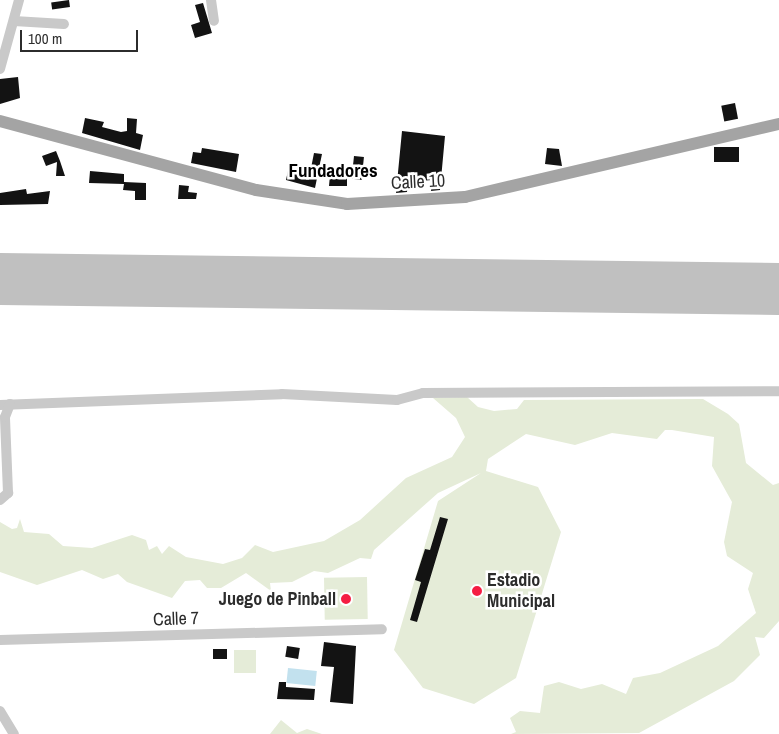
<!DOCTYPE html>
<style>
body{margin:0}
#map{position:relative;width:779px;height:734px;overflow:hidden;background:#fff;font-family:"Archivo Narrow",sans-serif}
div>[style]{position:absolute}
[style*='--x']{left:calc(var(--x)*1px);top:calc(var(--y)*1px);width:calc(var(--w)*1px);rotate:calc(var(--a)*1deg)}
.green>*{inset:0;background:#e5ecd8;transform-origin:0 0}
.water>*{inset:0;background:#c2e1ee;transform-origin:0 0}
.runway>*{height:52px;margin:-26px;padding:0 26px;transform-origin:26px;border-radius:26px;background:#c0c0c0}
.building>*{inset:0;background:#131313;transform-origin:0 0}
.minor>*{height:10px;margin:-5px;padding:0 5px;transform-origin:5px;border-radius:5px;background:#c9c9c9}
.major>*{height:12px;margin:-6px;padding:0 6px;transform-origin:6px;border-radius:6px;background:#a4a4a4}
.dots>*{width:14px;height:14px;translate:-50% -50%;box-sizing:border-box;border:2px solid #fff;border-radius:50%}
span{translate:-50% -50%;white-space:nowrap;text-align:center;line-height:1.15;-webkit-text-stroke:5px #fff;paint-order:stroke}
.street-label{font-size:18px;color:#2c2c2c}
.poi-label{font-size:18px;color:#2c2c2c;font-weight:700}
.left{translate:0 -50%;text-align:left}
.right{translate:-100% -50%;text-align:right}
.neighbourhood-label{font-size:19px;color:#000;font-weight:700}
.scale{position:absolute;left:20px;top:30px;width:118px;height:22px;box-sizing:border-box;border:2px solid #2c2c2c;border-top:0;padding-left:6px;font-size:15px;line-height:18px;white-space:nowrap;color:#2c2c2c;-webkit-text-stroke:4px #fff;paint-order:stroke}
</style>
<div id="map">
<div class="green">
<i style="clip-path:polygon(467px 397px,478px 407px,494px 411px,517px 409px,524px 400px,703px 399px,728px 414px,739px 424px,746px 463px,773px 485px,779px 483px,779px 621px,764px 638px,755px 637px,760px 655px,734px 681px,639px 733px,511px 734px,516px 732px,510px 718px,520px 711px,540px 713px,544px 686px,559px 682px,581px 689px,602px 684px,626px 694px,633px 678px,660px 673px,718px 646px,756px 613px,748px 589px,753px 573px,727px 556px,724px 542px,732px 502px,712px 466px,714px 437px,672px 430px,665px 430px,657px 439px,612px 433px,575px 445px,526px 434px,488px 459px,486px 471px,538px 487px,561px 532px,516px 678px,474px 704px,423px 688px,394px 650px,438px 501px,481px 473px,438px 493px,374px 550px,371px 559px,360px 558px,328px 573px,314px 571px,292px 582px,270px 583px,271px 591px,246px 573px,221px 588px,207px 588px,200px 580px,185px 581px,172px 598px,127px 582px,118px 574px,103px 579px,82px 570px,37px 585px,0 572px,0 522px,12px 529px,17px 528px,20px 519px,24px 532px,49px 534px,63px 546px,92px 548px,132px 535px,146px 540px,149px 550px,157px 546px,162px 554px,169px 546px,186px 557px,223px 564px,242px 558px,255px 545px,273px 552px,324px 541px,360px 520px,406px 478px,452px 457px,465px 437px,456px 418px,433px 398px)"></i>
<i style="left:367px;top:577px;width:42px;height:43px;rotate:89deg"></i>
<i style="left:234px;top:650px;width:22px;height:23px"></i>
<i style="clip-path:polygon(281px 720px,297px 733px,307px 729px,322px 734px,270px 734px)"></i>
</div>
<div class="water">
<i style="left:288px;top:668px;width:29px;height:15px;rotate:6deg"></i>
</div>
<div class="runway">
<i style="--x:0;--y:279;--w:779;--a:0.74"></i>
</div>
<div class="building">
<i style="left:69px;top:0;width:7px;height:18px;rotate:82deg"></i>
<i style="clip-path:polygon(203px 3px,212px 33px,195px 38px,191px 25px,200px 22px,195px 5px)"></i>
<i style="clip-path:polygon(18px 77px,20px 98px,0 104px,0 79px)"></i>
<i style="left:735px;top:103px;width:16px;height:14px;rotate:79deg"></i>
<i style="clip-path:polygon(85px 118px,104px 122px,102px 127px,121px 132px,127px 131px,127px 118px,137px 119px,136px 133px,143px 135px,140px 150px,82px 133px)"></i>
<i style="clip-path:polygon(402px 131px,445px 136px,440px 190px,431px 191px,432px 180px,408px 182px,407px 192px,396px 193px)"></i>
<i style="left:714px;top:147px;width:25px;height:15px"></i>
<i style="clip-path:polygon(202px 148px,239px 154px,236px 172px,191px 163px,193px 152px,201px 153px)"></i>
<i style="clip-path:polygon(547px 148px,559px 149px,562px 166px,545px 164px)"></i>
<i style="clip-path:polygon(56px 151px,60px 161px,65px 176px,56px 176px,57px 162px,46px 166px,42px 156px)"></i>
<i style="clip-path:polygon(314px 153px,322px 154px,315px 188px,286px 180px,289px 166px,311px 168px)"></i>
<i style="left:354px;top:156px;width:10px;height:23px;rotate:6deg"></i>
<i style="clip-path:polygon(90px 171px,124px 174px,124px 182px,146px 183px,146px 200px,135px 200px,135px 191px,123px 190px,124px 184px,89px 183px)"></i>
<i style="clip-path:polygon(330px 175px,347px 176px,347px 186px,329px 186px)"></i>
<i style="clip-path:polygon(179px 185px,189px 186px,188px 192px,197px 193px,196px 199px,178px 199px)"></i>
<i style="clip-path:polygon(26px 189px,27px 194px,50px 191px,48px 204px,0 205px,0 193px)"></i>
<i style="clip-path:polygon(440px 517px,448px 519px,417px 622px,410px 620px,421px 582px,415px 580px,425px 549px,430px 550px)"></i>
<i style="clip-path:polygon(324px 642px,356px 646px,353px 704px,330px 702px,334px 667px,321px 666px)"></i>
<i style="left:287px;top:646px;width:13px;height:11px;rotate:9deg"></i>
<i style="left:213px;top:649px;width:14px;height:10px"></i>
<i style="clip-path:polygon(279px 682px,286px 682px,286px 687px,315px 689px,314px 700px,277px 699px)"></i>
</div>
<div class="minor">
<i style="--x:211;--y:0;--w:21;--a:82"></i>
<i style="--x:14;--y:21;--w:50;--a:3.4"></i>
<i style="--x:0;--y:69;--w:72;--a:-74.6"></i>
<i style="--x:0;--y:405;--w:282;--a:-2.2"></i>
<i style="--x:282;--y:394;--w:115;--a:3"></i>
<i style="--x:397;--y:400;--w:27;--a:-15"></i>
<i style="--x:423;--y:393;--w:356;--a:-0.3"></i>
<i style="--x:0;--y:500;--w:11;--a:-41"></i>
<i style="--x:8;--y:493;--w:76;--a:-92.3"></i>
<i style="--x:5;--y:417;--w:14;--a:-69"></i>
<i style="--x:0;--y:640;--w:382;--a:-1.6"></i>
<i style="--x:0;--y:711;--w:27;--a:59"></i>
</div>
<div class="major">
<i style="--x:0;--y:121;--w:265;--a:15.1"></i>
<i style="--x:256;--y:190;--w:92;--a:8.7"></i>
<i style="--x:347;--y:204;--w:118;--a:-3.4"></i>
<i style="--x:465;--y:197;--w:322;--a:-13.1"></i>
</div>
<div class="dots">
<i style="left:477px;top:591px;background:#f51d43"></i>
<i style="left:346px;top:599px;background:#f51d43"></i>
</div>
<div class="street-label">
<span style="left:418px;top:182px;rotate:-3deg">Calle 10</span>
<span style="left:176px;top:619px;rotate:-2deg">Calle 7</span>
</div>
<div class="poi-label">
<span class="left" style="left:487px;top:591px">Estadio<br>Municipal</span>
<span class="right" style="left:336px;top:599px">Juego de Pinball</span>
</div>
<div class="neighbourhood-label">
<span style="left:333px;top:171px">Fundadores</span>
</div>
<div class="scale">100 m</div>
</div>
